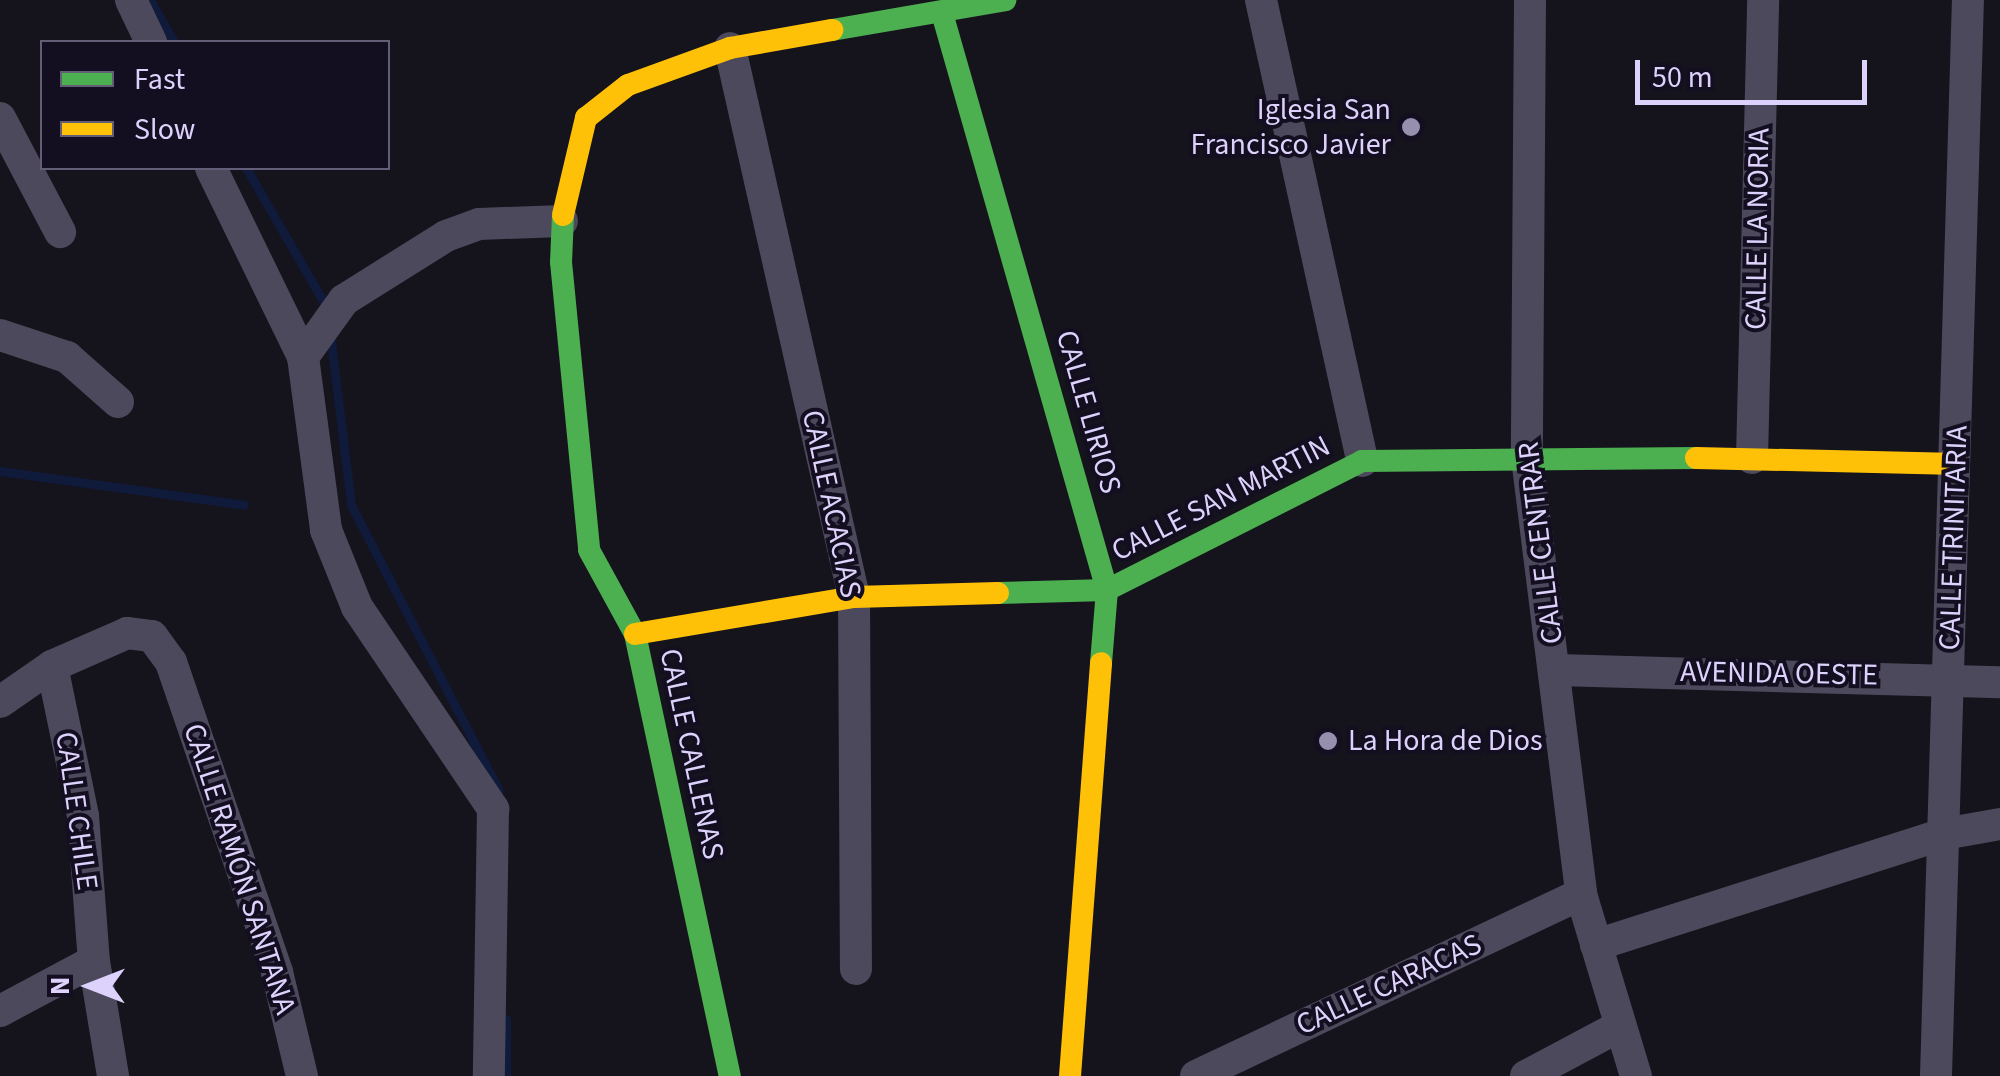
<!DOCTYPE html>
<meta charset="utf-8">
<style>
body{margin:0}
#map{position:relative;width:2000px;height:1076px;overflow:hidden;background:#15131c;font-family:"Source Sans 3",sans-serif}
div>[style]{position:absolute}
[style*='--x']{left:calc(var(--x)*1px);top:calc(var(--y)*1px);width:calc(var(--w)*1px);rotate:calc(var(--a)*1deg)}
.stream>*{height:9px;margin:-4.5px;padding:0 4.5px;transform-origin:4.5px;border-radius:4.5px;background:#101a3b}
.street>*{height:32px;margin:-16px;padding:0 16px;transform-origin:16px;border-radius:16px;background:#4b495b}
.fast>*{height:22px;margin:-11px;padding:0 11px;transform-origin:11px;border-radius:11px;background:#4caf50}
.slow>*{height:22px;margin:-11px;padding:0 11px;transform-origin:11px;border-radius:11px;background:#ffc107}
.dots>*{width:28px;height:28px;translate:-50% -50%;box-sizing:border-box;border:5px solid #140f20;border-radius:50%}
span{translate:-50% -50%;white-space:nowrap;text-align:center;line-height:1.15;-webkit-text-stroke:8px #140f20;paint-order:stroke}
.poi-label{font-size:30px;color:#dcd2fb}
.right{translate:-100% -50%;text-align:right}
.left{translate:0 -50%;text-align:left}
.street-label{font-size:30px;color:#dcd2fb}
.legend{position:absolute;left:40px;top:40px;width:350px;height:130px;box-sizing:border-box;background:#140f20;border:2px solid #645d78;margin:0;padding:12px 18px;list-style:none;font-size:30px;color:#dcd2fb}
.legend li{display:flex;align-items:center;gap:20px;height:50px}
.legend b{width:50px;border:2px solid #645d78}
.north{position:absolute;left:40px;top:936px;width:100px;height:100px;-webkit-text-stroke:8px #140f20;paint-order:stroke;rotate:270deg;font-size:28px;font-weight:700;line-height:40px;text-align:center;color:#dcd2fb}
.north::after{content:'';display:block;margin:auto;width:35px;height:45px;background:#dcd2fb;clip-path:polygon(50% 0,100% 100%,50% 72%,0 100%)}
.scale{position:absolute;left:1635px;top:60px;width:232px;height:45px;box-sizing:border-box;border:5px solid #dcd2fb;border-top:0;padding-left:12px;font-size:30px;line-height:35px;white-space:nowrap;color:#dcd2fb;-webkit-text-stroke:8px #140f20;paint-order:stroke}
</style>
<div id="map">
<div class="stream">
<i style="--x:150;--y:0;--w:48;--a:60.3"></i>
<i style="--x:246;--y:168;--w:162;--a:59.9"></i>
<i style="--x:330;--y:333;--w:173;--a:83"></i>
<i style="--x:351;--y:505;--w:321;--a:62.6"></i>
<i style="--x:0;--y:471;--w:246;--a:7.9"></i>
<i style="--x:506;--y:1019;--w:57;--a:90"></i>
</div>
<div class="street">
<i style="--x:131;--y:0;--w:47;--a:64.5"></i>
<i style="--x:1261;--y:0;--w:472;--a:77.6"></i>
<i style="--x:1530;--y:0;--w:458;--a:90.4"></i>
<i style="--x:1527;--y:458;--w:439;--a:82.9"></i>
<i style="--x:1581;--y:894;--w:190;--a:73.2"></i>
<i style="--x:730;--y:48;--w:563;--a:77.27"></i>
<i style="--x:854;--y:597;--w:372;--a:89.7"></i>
<i style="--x:0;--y:118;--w:129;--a:62.2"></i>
<i style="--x:211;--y:168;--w:210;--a:64"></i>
<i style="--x:303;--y:357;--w:175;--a:82.4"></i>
<i style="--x:326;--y:530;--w:83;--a:68.1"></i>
<i style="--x:357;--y:607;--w:244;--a:56"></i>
<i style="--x:493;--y:809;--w:267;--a:90.9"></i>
<i style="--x:0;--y:335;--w:71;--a:18.2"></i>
<i style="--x:67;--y:357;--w:68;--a:41.4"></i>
<i style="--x:303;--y:357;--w:70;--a:-54.3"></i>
<i style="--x:344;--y:300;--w:120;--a:-32.1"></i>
<i style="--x:446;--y:236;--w:35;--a:-20"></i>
<i style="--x:479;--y:224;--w:83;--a:-2.1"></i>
<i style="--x:1752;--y:458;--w:458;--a:-88.6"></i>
<i style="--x:52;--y:666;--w:153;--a:78.3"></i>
<i style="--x:83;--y:816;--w:145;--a:85.7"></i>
<i style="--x:94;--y:961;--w:117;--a:80.6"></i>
<i style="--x:1557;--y:670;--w:443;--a:1.6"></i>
<i style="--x:0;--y:702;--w:63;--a:-34.7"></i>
<i style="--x:52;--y:666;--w:82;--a:-23.7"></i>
<i style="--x:127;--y:633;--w:25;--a:7"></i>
<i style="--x:152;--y:636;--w:32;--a:54"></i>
<i style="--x:171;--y:662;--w:328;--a:71.1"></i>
<i style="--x:277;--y:972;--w:107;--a:76.5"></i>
<i style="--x:1596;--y:945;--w:365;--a:-17.7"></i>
<i style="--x:1944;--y:834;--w:57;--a:-10.1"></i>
<i style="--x:0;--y:1011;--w:106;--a:-28"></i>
<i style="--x:1196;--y:1076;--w:426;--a:-25.3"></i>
<i style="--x:1526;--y:1076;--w:106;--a:-28"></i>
<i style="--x:1936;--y:1076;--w:1076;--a:-88.3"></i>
</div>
<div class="fast">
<i style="--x:942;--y:13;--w:600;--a:74.04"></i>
<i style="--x:1107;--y:590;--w:73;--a:94.7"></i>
<i style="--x:832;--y:30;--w:176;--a:-9.8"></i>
<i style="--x:563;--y:215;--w:47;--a:92.4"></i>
<i style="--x:561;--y:262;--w:289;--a:84.4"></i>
<i style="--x:589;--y:550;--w:96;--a:61.3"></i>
<i style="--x:635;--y:634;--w:452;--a:77.9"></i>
<i style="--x:998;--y:593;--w:109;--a:-1.6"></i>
<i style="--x:1107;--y:590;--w:286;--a:-26.8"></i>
<i style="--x:1362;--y:461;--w:334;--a:-0.5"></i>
</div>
<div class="slow">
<i style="--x:563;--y:215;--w:100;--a:-76.7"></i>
<i style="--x:586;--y:118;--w:53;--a:-38.2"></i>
<i style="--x:628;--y:85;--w:109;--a:-19.9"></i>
<i style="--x:730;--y:48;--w:104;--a:-10"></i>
<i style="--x:1696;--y:458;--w:262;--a:1.3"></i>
<i style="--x:635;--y:634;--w:222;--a:-9.6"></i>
<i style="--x:854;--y:597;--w:144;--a:-1.6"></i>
<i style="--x:1070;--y:1076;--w:414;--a:-85.7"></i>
</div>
<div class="dots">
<i style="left:1411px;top:127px;background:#968fad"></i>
<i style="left:1328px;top:741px;background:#968fad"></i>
</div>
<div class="poi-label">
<span class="right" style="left:1391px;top:127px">Iglesia San<br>Francisco Javier</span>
<span class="left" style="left:1348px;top:741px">La Hora de Dios</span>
</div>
<div class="street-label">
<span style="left:1758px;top:229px;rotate:-89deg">CALLE LA NORIA</span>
<span style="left:1088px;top:412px;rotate:74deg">CALLE LIRIOS</span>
<span style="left:1221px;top:499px;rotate:-27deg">CALLE SAN MARTIN</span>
<span style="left:831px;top:504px;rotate:78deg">CALLE ACACIAS</span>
<span style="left:1954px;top:538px;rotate:-88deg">CALLE TRINITARIA</span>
<span style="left:1541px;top:543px;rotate:-97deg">CALLE CENTRAR</span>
<span style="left:1779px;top:674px;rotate:1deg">AVENIDA OESTE</span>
<span style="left:691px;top:754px;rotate:78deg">CALLE CALLENAS</span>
<span style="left:76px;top:811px;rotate:82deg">CALLE CHILE</span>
<span style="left:239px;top:869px;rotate:72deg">CALLE RAMÓN SANTANA</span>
<span style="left:1389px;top:985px;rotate:-25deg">CALLE CARACAS</span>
</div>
<ul class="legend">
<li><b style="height:12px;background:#4caf50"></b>Fast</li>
<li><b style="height:12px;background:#ffc107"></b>Slow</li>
</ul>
<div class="north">N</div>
<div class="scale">50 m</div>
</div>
